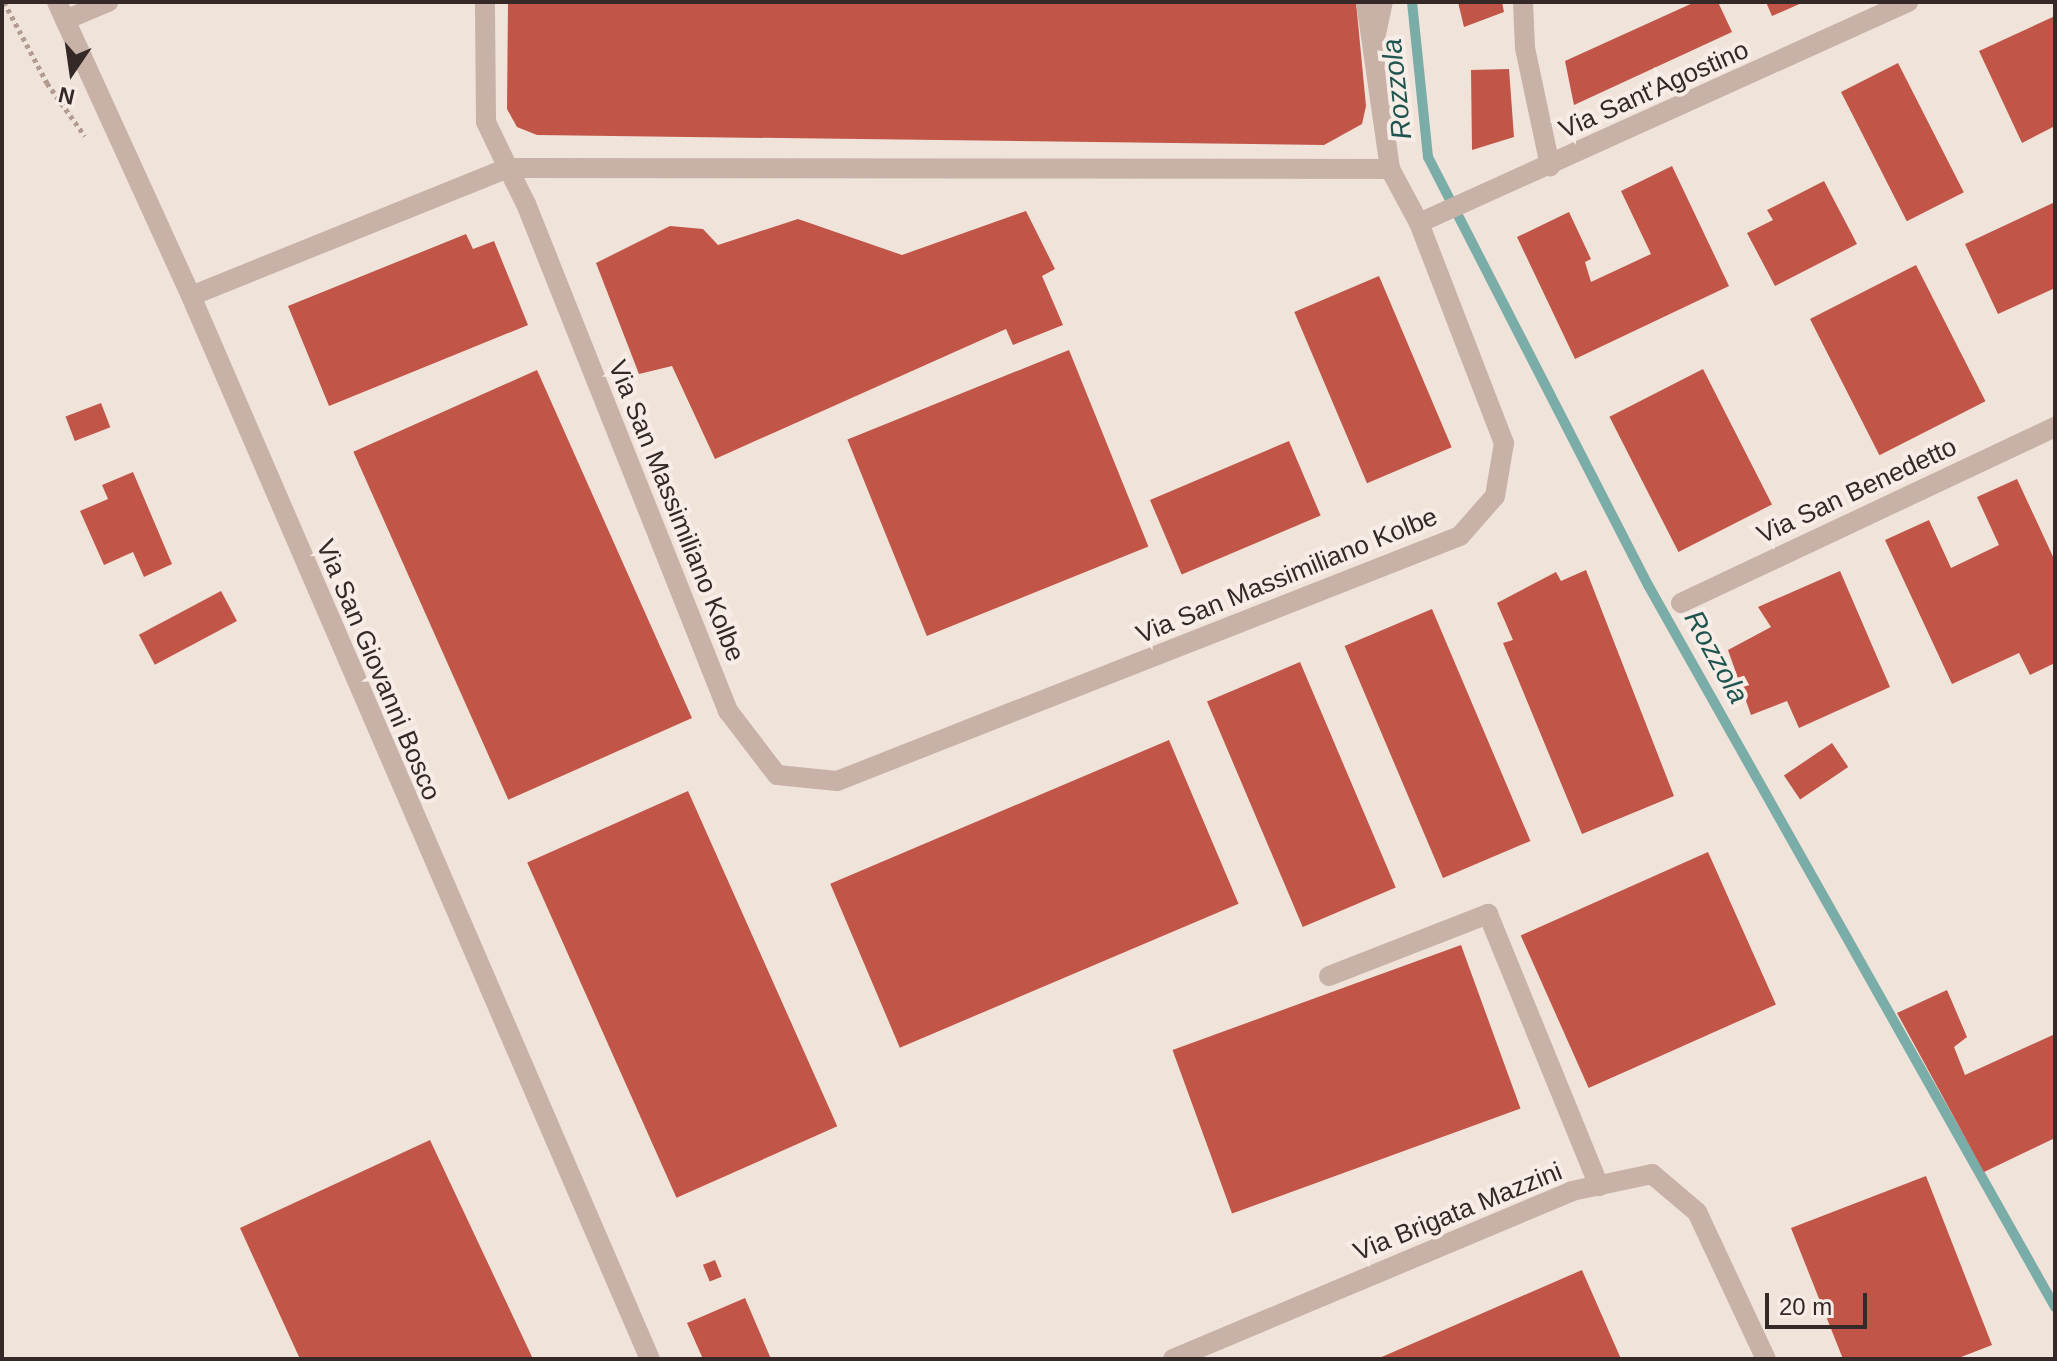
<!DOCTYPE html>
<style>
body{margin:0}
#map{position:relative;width:2057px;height:1361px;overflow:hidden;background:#f0e3da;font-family:Arial,sans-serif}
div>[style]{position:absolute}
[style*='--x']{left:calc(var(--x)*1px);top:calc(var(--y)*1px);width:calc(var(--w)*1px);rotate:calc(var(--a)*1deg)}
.stream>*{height:10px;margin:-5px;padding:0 5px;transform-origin:5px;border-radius:5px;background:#7aaca8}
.building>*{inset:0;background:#c15547;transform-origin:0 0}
.path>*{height:5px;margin-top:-2.5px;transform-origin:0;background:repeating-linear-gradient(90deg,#b39b91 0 4px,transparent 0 8px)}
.minor>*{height:20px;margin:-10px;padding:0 10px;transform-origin:10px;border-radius:10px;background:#c8b1a7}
span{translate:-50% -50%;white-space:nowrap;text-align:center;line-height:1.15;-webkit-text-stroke:8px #f8ede6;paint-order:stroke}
.street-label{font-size:26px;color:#342927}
.water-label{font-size:28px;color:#1e5450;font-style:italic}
.frame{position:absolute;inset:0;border:4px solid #342927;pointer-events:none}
.north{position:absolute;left:32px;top:32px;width:80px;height:80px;-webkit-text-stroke:6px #f8ede6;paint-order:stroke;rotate:193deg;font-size:22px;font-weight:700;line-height:32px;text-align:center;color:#342927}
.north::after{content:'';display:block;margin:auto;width:28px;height:36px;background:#342927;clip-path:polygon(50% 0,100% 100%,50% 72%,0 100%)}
.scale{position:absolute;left:1765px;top:1293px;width:102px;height:36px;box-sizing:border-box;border:4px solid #342927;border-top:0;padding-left:10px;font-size:24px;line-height:28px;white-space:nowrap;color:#342927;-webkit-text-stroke:6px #f8ede6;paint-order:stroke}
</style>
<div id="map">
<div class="stream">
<i style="--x:1412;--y:2;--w:156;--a:84.1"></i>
<i style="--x:1428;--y:157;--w:481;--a:62.8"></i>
<i style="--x:1648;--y:585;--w:829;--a:60.59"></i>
</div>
<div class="building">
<i style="clip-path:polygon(508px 2px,1356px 2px,1366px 106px,1362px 124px,1324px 145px,537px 135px,517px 127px,507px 109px)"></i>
<i style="clip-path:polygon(1458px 2px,1502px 2px,1504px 12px,1464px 27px)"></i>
<i style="clip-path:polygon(1695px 2px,1718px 2px,1732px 32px,1574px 105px,1565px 61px)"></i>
<i style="clip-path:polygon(1766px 2px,1804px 2px,1772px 16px)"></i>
<i style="clip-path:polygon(2055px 16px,2055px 126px,2022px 143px,1979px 51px)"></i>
<i style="left:1898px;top:63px;width:145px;height:64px;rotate:63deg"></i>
<i style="clip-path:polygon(1509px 69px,1514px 137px,1472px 150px,1471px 70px)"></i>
<i style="clip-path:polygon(1672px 166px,1729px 286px,1575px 359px,1517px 237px,1569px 212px,1591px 259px,1585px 262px,1591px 282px,1651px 254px,1621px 191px)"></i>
<i style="clip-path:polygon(1824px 181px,1857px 244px,1775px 286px,1747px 233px,1773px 220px,1767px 210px)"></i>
<i style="clip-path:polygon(2055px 202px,2055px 288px,1998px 314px,1965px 244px)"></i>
<i style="clip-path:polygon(1026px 211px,1055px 269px,1042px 276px,1063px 325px,1013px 345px,1006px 329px,715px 459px,672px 366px,639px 374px,596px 263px,670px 226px,703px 229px,718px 245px,798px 219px,902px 255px)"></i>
<i style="clip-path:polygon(466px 234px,473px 249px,494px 241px,528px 325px,329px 406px,288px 306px)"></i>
<i style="left:1916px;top:265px;width:153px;height:119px;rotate:63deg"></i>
<i style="left:1379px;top:276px;width:186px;height:92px;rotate:67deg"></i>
<i style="left:1069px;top:350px;width:212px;height:239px;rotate:68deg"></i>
<i style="left:1703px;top:369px;width:152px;height:105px;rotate:63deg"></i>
<i style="left:537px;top:370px;width:381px;height:201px;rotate:66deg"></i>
<i style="left:101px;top:403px;width:26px;height:38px;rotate:69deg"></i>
<i style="left:1289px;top:441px;width:81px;height:151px;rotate:67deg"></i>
<i style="clip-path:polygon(133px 472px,172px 564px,144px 577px,133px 552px,104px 565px,80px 511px,108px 499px,102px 485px)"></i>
<i style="clip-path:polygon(2017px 479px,2055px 561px,2055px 663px,2030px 675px,2019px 653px,1952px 684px,1885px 540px,1929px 520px,1951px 568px,1999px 545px,1977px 497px)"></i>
<i style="clip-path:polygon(1586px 570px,1674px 796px,1582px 834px,1503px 643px,1513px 640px,1497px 603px,1556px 572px,1561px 581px)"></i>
<i style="clip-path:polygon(1840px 571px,1890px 687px,1799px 728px,1787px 701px,1751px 715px,1728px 650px,1771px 627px,1758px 607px)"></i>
<i style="left:221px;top:591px;width:34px;height:93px;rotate:62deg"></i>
<i style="left:1432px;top:609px;width:252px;height:95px;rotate:67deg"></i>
<i style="left:1300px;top:662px;width:245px;height:101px;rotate:67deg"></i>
<i style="left:1169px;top:740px;width:178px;height:368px;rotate:67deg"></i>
<i style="left:1832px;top:743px;width:29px;height:58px;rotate:56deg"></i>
<i style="left:688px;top:791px;width:367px;height:176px;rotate:66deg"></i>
<i style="left:1708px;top:852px;width:167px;height:205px;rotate:66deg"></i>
<i style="left:1461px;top:945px;width:174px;height:307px;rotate:70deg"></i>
<i style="clip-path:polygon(1947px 990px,1967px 1037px,1954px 1047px,1965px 1075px,2055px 1034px,2055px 1138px,1984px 1172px,1897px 1013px)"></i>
<i style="clip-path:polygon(430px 1140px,533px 1359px,300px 1359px,240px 1228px)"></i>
<i style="clip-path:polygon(1926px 1176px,1992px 1345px,1956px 1359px,1843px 1359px,1791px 1228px)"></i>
<i style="left:715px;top:1260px;width:18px;height:13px;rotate:68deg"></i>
<i style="clip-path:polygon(1582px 1270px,1621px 1359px,1377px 1359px)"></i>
<i style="clip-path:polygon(745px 1298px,771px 1359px,703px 1359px,687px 1323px)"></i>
</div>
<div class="path">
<i style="--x:4;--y:2;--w:92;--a:62"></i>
<i style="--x:47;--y:83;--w:65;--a:54.4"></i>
</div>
<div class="minor">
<i style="--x:57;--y:2;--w:323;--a:65.5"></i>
<i style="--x:191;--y:296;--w:1158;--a:66.65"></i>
<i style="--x:1366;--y:2;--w:169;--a:81.8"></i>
<i style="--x:1523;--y:2;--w:46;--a:87.5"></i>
<i style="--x:1525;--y:48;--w:121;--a:78"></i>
<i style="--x:65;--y:20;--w:47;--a:-22.7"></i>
<i style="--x:1376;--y:34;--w:33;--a:-78"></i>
<i style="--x:1419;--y:223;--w:537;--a:-24.32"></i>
<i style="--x:191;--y:296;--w:342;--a:-22"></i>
<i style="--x:508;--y:168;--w:882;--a:0.06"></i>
<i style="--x:1390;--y:169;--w:61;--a:61.8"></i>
<i style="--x:1419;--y:223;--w:236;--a:68.9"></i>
<i style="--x:1504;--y:443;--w:54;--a:99.6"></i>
<i style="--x:1495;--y:496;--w:53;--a:131.2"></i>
<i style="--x:1460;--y:536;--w:669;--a:158.53"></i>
<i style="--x:837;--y:781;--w:60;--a:-174.3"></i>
<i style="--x:777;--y:775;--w:81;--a:-127.4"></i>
<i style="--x:728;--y:711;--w:546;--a:-111.72"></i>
<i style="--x:526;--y:204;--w:40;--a:-116.6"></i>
<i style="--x:508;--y:168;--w:51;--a:-115.6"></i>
<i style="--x:486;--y:122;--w:120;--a:-90.5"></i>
<i style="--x:1681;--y:603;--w:413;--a:-25.2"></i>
<i style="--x:1329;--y:976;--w:171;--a:-21.3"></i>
<i style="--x:1488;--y:914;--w:294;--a:67.8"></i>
<i style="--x:1173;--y:1359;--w:433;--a:-22.8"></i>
<i style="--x:1572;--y:1191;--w:82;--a:-12"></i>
<i style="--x:1652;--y:1174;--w:59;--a:40.2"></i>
<i style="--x:1697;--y:1212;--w:162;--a:64.9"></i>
</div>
<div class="street-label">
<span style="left:1654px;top:90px;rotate:-24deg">Via Sant'Agostino</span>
<span style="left:1857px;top:491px;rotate:-25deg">Via San Benedetto</span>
<span style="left:676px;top:511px;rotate:68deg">Via San Massimiliano Kolbe</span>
<span style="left:1287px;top:576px;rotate:-22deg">Via San Massimiliano Kolbe</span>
<span style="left:378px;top:670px;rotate:67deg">Via San Giovanni Bosco</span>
<span style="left:1458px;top:1212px;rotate:-22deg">Via Brigata Mazzini</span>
</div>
<div class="water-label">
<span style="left:1397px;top:89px;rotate:-96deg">Rozzola</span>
<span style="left:1716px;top:657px;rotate:61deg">Rozzola</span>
</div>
<div class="frame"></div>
<div class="north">N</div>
<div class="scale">20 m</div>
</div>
